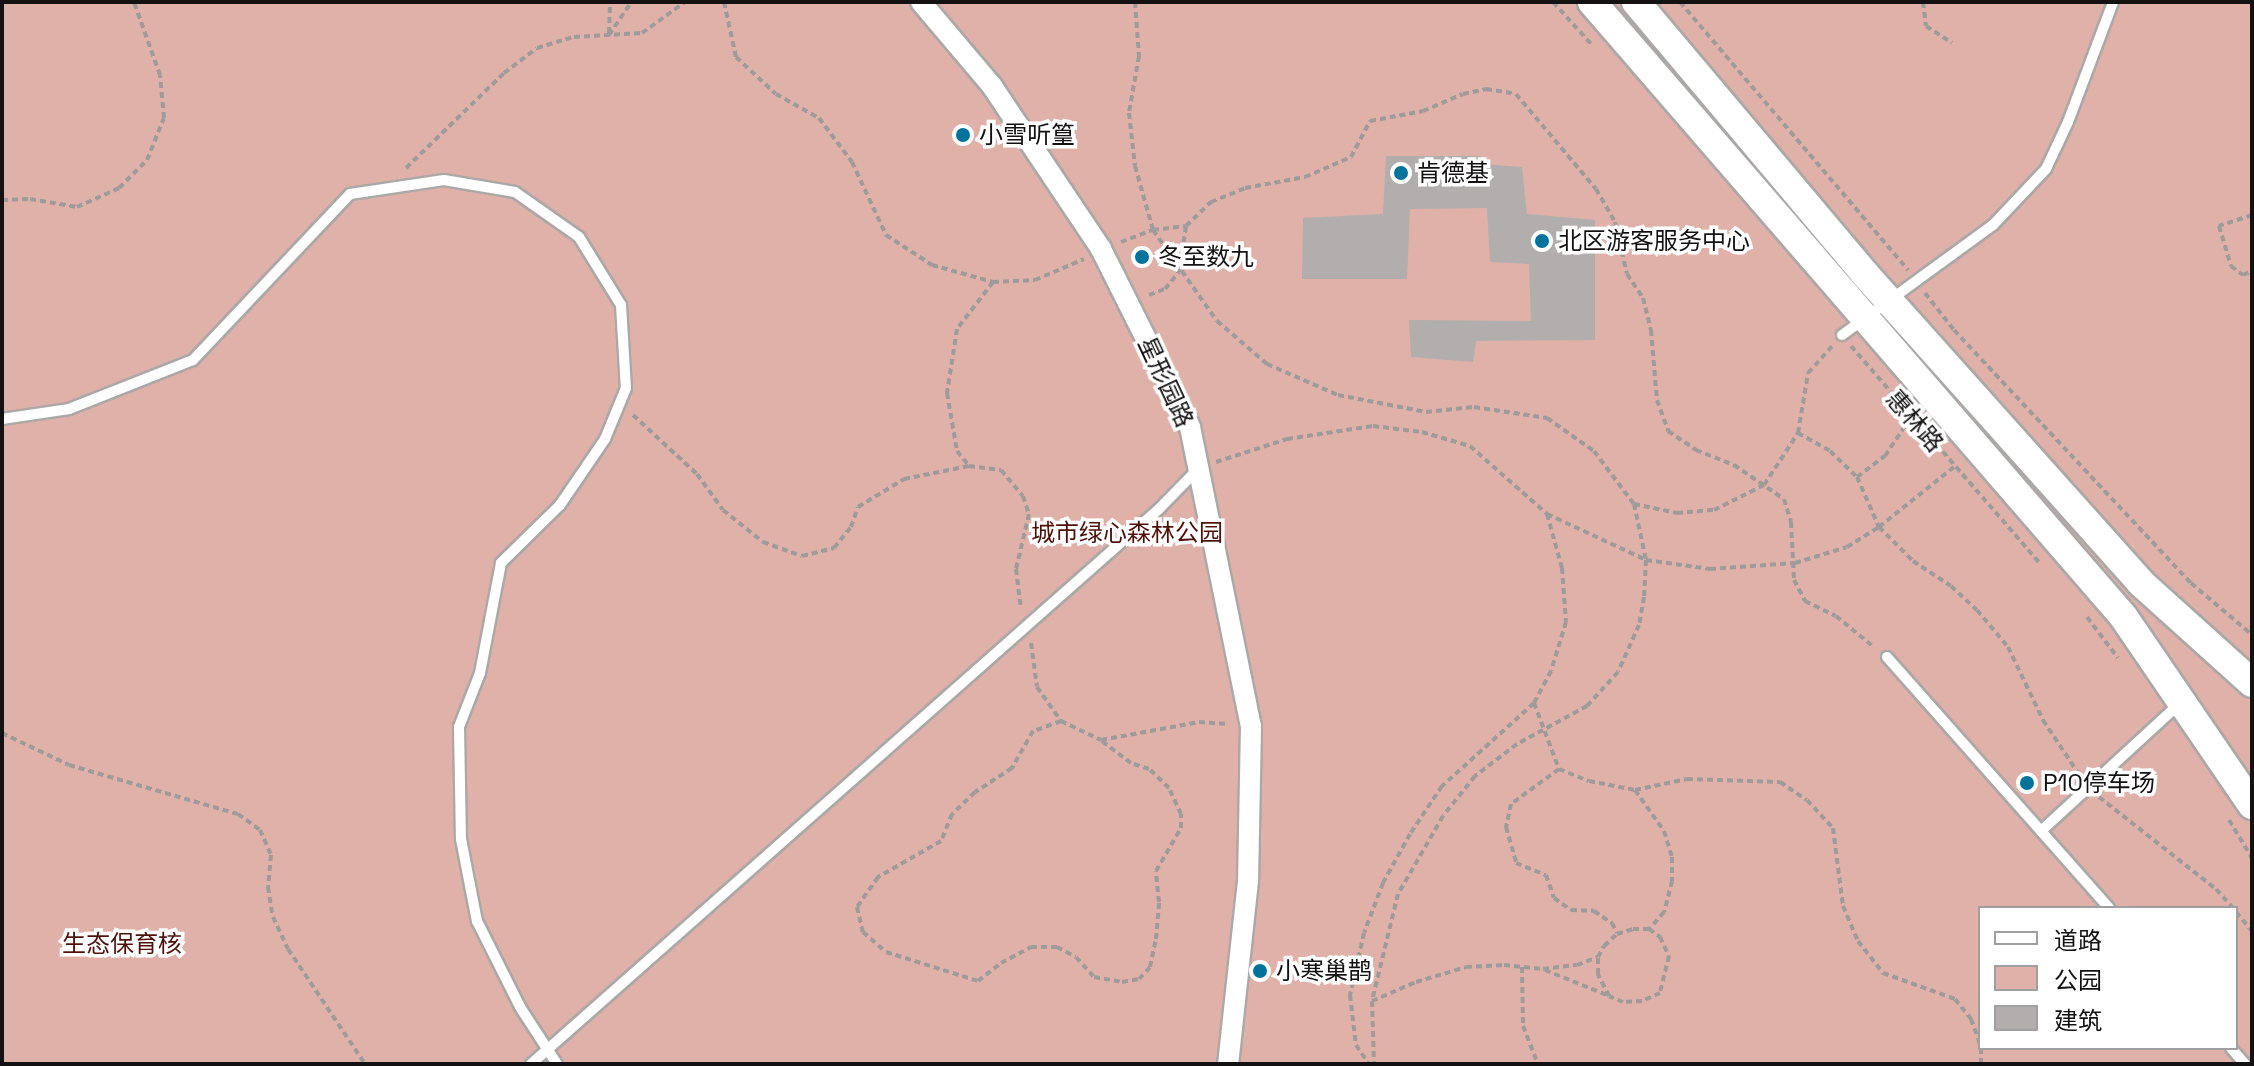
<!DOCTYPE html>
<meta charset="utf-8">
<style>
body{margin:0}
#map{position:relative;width:2254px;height:1066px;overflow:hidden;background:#f2eeed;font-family:"Space Grotesk","Noto Sans SC",sans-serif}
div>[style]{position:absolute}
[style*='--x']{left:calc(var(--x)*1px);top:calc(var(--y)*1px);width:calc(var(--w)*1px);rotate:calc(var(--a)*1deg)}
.green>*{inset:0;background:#dfb1a8}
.building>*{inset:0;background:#b1aead}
.path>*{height:4px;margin-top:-2px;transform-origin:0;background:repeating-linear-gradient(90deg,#9e9b9a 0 6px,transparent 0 10px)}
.roads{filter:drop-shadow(2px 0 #aca8a7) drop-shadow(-2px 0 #aca8a7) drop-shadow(0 2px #aca8a7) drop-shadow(0 -2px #aca8a7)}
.service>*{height:10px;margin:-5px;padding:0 5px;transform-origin:5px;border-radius:5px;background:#fff}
.minor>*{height:20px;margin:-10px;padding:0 10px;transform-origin:10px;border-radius:10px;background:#fff}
.secondary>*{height:28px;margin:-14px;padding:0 14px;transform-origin:14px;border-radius:14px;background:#fff}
.dots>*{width:22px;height:22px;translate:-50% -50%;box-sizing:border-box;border:4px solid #fff;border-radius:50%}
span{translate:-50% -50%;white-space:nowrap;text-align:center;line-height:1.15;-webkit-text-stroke:7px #fff;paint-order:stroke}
.poi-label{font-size:24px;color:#131111}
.left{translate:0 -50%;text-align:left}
.street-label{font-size:24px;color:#131111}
.park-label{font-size:24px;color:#4e110a}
.frame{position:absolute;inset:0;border:4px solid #131111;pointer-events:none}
.legend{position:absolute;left:1978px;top:906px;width:260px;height:144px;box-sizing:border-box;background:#fff;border:2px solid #a1a0a0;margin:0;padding:10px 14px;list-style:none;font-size:24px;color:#131111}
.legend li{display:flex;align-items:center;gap:16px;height:40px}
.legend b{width:40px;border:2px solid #a1a0a0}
</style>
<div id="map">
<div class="green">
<i style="clip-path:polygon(evenodd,2px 2px,2252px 2px,2252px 1064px,2px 1064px,2px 2px,1980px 908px,2236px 908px,2236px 1048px,1980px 1048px,1980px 908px)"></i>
</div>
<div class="building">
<i style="clip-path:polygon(1386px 156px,1481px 156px,1481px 164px,1522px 167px,1527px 214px,1595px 220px,1595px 340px,1476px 341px,1473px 362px,1411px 357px,1409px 320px,1531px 321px,1529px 264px,1490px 262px,1487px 208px,1410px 209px,1407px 279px,1302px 279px,1303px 218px,1383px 214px)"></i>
</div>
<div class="path">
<i style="--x:724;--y:2;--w:56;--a:77.7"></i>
<i style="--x:736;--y:57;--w:54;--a:42.8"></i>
<i style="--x:776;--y:94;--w:49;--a:29.2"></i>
<i style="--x:819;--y:118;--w:55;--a:53.1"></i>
<i style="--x:852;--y:162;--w:81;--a:65"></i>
<i style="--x:886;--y:235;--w:55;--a:33.1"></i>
<i style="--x:932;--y:265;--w:63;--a:15.6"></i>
<i style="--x:993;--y:282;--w:42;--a:-2.7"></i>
<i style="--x:1035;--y:280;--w:53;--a:-23.2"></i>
<i style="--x:1135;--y:2;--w:54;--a:85.8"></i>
<i style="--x:1139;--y:56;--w:58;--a:100"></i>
<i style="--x:1129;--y:113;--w:53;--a:83.5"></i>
<i style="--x:1135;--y:166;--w:66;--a:74.3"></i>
<i style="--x:1153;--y:230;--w:111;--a:54.9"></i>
<i style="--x:1217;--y:321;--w:66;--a:40.7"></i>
<i style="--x:1267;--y:364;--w:77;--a:23.6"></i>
<i style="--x:1338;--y:395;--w:90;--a:10.9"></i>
<i style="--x:1426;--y:412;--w:48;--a:-5.9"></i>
<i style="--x:1474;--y:407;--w:74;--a:8.6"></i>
<i style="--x:1547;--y:418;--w:57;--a:35.1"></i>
<i style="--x:1594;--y:451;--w:66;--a:53"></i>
<i style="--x:1634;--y:504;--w:57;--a:77.9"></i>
<i style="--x:1646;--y:560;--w:37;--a:93"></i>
<i style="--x:1644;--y:597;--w:28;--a:100"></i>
<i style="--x:1639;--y:625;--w:51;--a:114.1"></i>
<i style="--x:1618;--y:672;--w:46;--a:132.4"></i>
<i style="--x:1587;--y:706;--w:80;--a:151.5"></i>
<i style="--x:1517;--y:744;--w:53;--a:142.7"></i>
<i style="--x:1475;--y:776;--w:51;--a:128.7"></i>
<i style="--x:1443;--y:816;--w:90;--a:120"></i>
<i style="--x:1398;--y:894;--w:110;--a:103.7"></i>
<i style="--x:1372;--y:1001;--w:63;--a:88.2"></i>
<i style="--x:1553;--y:2;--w:58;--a:47.8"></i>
<i style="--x:1680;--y:2;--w:352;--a:49.6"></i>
<i style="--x:1923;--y:2;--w:24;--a:83"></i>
<i style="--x:1926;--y:26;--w:31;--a:33"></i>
<i style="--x:609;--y:33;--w:31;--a:-88"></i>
<i style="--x:609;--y:35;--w:40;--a:-56"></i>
<i style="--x:406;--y:168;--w:136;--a:-44.1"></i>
<i style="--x:504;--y:73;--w:41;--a:-37.1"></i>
<i style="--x:537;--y:48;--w:39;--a:-17"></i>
<i style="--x:574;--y:37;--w:68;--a:-3.4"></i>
<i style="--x:642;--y:33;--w:53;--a:-35.8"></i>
<i style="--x:2;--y:200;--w:28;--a:-2"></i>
<i style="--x:30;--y:199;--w:48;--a:9.7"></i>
<i style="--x:77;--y:207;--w:46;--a:-24.3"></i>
<i style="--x:119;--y:188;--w:40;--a:-45"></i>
<i style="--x:147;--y:160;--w:45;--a:-68"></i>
<i style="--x:164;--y:118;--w:43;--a:-95.3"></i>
<i style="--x:160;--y:75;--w:77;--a:-109.6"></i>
<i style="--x:2252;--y:215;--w:35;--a:162"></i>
<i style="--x:2219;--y:226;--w:42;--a:73.3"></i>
<i style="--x:2231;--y:266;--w:15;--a:37"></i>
<i style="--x:2243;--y:275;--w:10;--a:-24"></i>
<i style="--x:1121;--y:242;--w:34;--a:-21"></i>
<i style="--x:1153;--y:230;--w:33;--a:-7"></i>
<i style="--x:993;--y:282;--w:59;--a:127.5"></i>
<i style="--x:957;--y:329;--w:65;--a:98.9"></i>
<i style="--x:947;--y:393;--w:59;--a:80.2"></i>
<i style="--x:957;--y:451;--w:19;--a:51"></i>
<i style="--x:969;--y:466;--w:32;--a:7"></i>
<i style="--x:1001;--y:470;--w:34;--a:50"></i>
<i style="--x:1023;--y:496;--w:19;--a:72"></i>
<i style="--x:1029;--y:514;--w:57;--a:103.3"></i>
<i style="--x:1016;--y:569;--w:39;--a:83"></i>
<i style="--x:1925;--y:293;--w:47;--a:51.9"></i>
<i style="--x:1954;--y:330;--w:347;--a:46.9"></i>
<i style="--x:2191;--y:583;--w:80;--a:40.4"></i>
<i style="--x:1149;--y:295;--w:17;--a:-21"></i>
<i style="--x:1165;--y:289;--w:22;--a:-51"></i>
<i style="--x:1179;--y:272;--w:47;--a:-81.3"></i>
<i style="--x:1186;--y:226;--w:35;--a:-44"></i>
<i style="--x:1211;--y:202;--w:37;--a:-22"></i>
<i style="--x:1245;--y:188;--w:61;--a:-10.4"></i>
<i style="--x:1305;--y:177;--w:50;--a:-23.5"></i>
<i style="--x:1351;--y:157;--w:41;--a:-62.2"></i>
<i style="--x:1370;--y:121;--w:54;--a:-10.7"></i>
<i style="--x:1423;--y:111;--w:43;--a:-23"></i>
<i style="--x:1463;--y:94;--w:24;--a:-12"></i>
<i style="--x:1486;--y:89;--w:30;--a:9"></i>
<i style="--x:1516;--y:94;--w:124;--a:49.9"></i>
<i style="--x:1596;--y:189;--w:38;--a:60"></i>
<i style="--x:1615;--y:222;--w:53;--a:77"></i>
<i style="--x:1627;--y:274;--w:29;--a:56"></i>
<i style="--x:1643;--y:298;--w:33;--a:76"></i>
<i style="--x:1651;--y:330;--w:70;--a:85.1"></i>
<i style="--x:1657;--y:400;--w:33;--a:70"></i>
<i style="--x:1668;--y:431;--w:34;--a:34"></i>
<i style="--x:1696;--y:450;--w:41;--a:21.5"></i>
<i style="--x:1734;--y:465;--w:60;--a:34.2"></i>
<i style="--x:1784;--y:499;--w:24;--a:73"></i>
<i style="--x:1791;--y:522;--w:58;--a:87"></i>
<i style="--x:1794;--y:580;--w:24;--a:62"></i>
<i style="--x:1805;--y:601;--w:34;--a:26"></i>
<i style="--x:1836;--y:616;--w:50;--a:39.4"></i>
<i style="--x:1851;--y:346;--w:286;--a:49"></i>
<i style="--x:633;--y:415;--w:87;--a:42.7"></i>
<i style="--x:697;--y:474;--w:44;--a:54.2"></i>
<i style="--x:723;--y:510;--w:51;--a:38.7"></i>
<i style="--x:763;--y:542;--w:41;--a:19.7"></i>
<i style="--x:802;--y:556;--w:33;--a:-14"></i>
<i style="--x:834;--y:548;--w:27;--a:-51"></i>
<i style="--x:851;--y:527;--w:21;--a:-71"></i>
<i style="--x:858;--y:507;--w:54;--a:-31.3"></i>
<i style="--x:904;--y:479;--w:66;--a:-11.3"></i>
<i style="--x:1798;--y:433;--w:37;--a:29"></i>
<i style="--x:1830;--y:451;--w:37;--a:44"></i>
<i style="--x:1857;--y:477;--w:55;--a:66.3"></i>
<i style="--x:1879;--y:527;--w:48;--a:45"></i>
<i style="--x:1913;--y:561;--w:45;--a:33.3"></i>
<i style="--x:1951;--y:586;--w:35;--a:43"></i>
<i style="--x:1977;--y:610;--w:48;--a:50"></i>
<i style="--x:2008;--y:647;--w:81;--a:64.4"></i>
<i style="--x:2043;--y:720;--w:67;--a:56.5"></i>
<i style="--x:1216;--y:462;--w:75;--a:-17.9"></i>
<i style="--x:1287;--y:439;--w:87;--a:-8.6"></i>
<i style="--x:1373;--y:426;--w:49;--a:7"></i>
<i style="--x:1422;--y:432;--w:50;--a:16.3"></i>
<i style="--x:1470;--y:446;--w:103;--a:41.4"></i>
<i style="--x:1547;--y:514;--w:56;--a:74.5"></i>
<i style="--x:1562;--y:568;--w:54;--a:85.8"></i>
<i style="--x:1566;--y:622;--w:51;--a:107"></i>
<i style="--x:1551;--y:671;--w:36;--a:118"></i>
<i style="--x:1534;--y:703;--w:124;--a:137.9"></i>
<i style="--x:1442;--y:786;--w:58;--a:123.7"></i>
<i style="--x:1410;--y:834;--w:56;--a:118.9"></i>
<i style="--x:1383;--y:883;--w:53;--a:110.8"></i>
<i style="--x:1364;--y:933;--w:64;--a:102.7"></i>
<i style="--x:1350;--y:995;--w:50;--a:83.2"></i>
<i style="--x:1356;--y:1045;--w:23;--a:56"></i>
<i style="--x:1857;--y:477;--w:35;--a:-37"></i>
<i style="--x:1885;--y:456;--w:47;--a:-56.3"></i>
<i style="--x:1634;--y:504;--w:44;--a:11.8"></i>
<i style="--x:1677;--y:513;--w:37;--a:-5"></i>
<i style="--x:1714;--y:510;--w:56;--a:-26.6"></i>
<i style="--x:1764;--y:485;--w:62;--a:-56.8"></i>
<i style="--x:1798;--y:433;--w:61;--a:-80.5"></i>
<i style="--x:1808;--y:373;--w:38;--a:-48"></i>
<i style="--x:1547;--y:514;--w:109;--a:24.9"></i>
<i style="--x:1646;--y:560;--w:65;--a:8"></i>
<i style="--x:1710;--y:569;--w:85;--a:-4"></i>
<i style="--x:1795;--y:563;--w:54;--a:-17.1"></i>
<i style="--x:1847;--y:547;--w:38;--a:-32"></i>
<i style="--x:1879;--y:527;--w:96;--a:-38.7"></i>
<i style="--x:2087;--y:617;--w:51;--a:52.9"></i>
<i style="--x:1031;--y:643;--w:44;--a:82.2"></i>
<i style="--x:1037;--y:687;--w:42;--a:54.8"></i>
<i style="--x:1061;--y:721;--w:44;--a:25.4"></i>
<i style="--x:1101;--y:740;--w:100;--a:-10.4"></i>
<i style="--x:1199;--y:722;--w:29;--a:4"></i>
<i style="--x:1534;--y:703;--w:71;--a:69.3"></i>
<i style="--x:1559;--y:769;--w:32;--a:22"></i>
<i style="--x:1589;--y:781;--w:47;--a:11.1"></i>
<i style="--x:1635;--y:790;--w:53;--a:-11.9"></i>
<i style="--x:1687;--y:779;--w:93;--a:1.8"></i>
<i style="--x:1780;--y:782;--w:32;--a:34"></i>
<i style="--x:1807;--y:800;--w:38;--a:47"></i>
<i style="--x:1833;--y:828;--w:79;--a:82.7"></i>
<i style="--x:1843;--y:906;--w:38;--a:67"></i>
<i style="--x:1858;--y:941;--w:41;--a:52"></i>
<i style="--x:1883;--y:973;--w:77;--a:19.9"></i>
<i style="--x:1955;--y:999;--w:26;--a:51"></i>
<i style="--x:1971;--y:1019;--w:27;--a:70"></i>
<i style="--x:1061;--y:721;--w:30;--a:160"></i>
<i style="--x:1033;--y:731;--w:43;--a:119.6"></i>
<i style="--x:1012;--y:768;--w:44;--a:147"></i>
<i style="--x:975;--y:792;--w:32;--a:136"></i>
<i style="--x:952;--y:814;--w:29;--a:112"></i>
<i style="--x:941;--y:841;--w:73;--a:150.3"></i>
<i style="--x:878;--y:877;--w:37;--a:125"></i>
<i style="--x:857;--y:907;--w:26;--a:77"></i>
<i style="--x:863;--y:932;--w:30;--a:41"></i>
<i style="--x:886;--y:952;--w:96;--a:17.5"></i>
<i style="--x:978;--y:981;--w:29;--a:-38"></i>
<i style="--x:1001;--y:963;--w:34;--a:-28"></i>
<i style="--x:1031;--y:947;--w:26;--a:0"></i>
<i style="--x:1057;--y:947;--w:21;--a:28"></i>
<i style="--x:1076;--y:957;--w:27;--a:48"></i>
<i style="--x:1094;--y:977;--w:28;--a:10"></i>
<i style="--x:1122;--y:982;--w:17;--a:-10"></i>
<i style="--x:1139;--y:979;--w:16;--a:-47"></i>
<i style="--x:1150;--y:967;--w:29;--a:-78"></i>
<i style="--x:1156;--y:939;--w:37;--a:-85"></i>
<i style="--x:1159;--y:902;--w:31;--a:-96"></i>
<i style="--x:1156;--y:871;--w:50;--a:-59.8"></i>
<i style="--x:1181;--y:828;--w:14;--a:-90"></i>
<i style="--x:1181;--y:814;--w:29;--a:-115"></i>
<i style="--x:1169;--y:788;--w:28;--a:-136"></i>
<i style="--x:1149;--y:769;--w:19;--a:-162"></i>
<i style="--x:1131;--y:763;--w:38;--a:-143"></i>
<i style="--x:2;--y:733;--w:74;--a:25.5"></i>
<i style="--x:69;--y:765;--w:176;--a:16.2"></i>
<i style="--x:238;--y:814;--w:27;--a:36"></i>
<i style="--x:260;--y:830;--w:27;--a:66"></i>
<i style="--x:271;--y:855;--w:32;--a:95"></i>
<i style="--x:268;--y:887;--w:30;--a:81"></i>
<i style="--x:273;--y:917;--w:35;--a:65"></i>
<i style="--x:288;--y:949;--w:138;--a:56.2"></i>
<i style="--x:1559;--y:769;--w:59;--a:143.9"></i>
<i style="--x:1511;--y:804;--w:24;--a:102"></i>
<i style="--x:1506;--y:827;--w:37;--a:74"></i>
<i style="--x:1516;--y:863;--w:32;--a:22"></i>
<i style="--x:1546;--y:875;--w:24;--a:71"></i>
<i style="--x:1554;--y:898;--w:21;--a:35"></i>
<i style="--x:1571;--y:910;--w:23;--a:2"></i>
<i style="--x:1594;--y:911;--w:22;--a:34"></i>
<i style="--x:1612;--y:923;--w:11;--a:63"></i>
<i style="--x:1635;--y:790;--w:50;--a:54.7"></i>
<i style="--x:1664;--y:831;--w:27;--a:73"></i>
<i style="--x:1672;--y:857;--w:24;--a:90"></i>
<i style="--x:1672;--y:881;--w:32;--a:104"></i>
<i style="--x:1664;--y:912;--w:23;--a:131"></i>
<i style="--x:2099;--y:797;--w:149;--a:38.2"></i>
<i style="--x:2216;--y:889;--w:25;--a:48"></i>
<i style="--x:2229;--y:820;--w:44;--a:58.8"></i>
<i style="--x:2236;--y:912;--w:25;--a:50"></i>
<i style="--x:1522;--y:967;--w:59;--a:89"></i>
<i style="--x:1523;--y:1026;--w:41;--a:68.5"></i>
<i style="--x:1545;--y:970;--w:67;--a:22"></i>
<i style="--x:1372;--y:1001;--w:48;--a:-23.4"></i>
<i style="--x:1416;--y:982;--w:52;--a:-16.7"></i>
<i style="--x:1466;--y:967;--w:38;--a:-3"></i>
<i style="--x:1504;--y:965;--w:39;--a:6"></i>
<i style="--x:1543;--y:969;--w:34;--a:-7"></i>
<i style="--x:1577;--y:965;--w:22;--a:-21"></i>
<i style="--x:1598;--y:957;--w:13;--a:-61"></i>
<i style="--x:1604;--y:946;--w:18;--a:-43"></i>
<i style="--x:1617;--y:934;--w:17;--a:-17"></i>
<i style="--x:1633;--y:929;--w:16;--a:0"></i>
<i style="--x:1649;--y:929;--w:14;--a:36"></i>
<i style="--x:1660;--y:937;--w:21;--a:65"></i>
<i style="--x:1669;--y:956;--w:38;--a:104"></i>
<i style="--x:1660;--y:993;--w:20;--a:156"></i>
<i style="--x:1642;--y:1001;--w:19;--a:177"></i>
<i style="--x:1623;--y:1002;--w:15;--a:-157"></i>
<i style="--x:1609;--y:996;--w:25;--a:-117"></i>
<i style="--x:1598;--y:974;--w:17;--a:-90"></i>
<i style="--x:1981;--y:1048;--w:16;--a:90"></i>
</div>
<div class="roads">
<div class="service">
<i style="--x:1842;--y:335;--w:187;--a:-36.1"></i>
<i style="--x:1993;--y:225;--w:77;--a:-46.6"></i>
<i style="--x:2046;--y:169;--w:52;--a:-64.9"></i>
<i style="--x:2068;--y:122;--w:128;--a:-69.4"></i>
<i style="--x:2;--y:419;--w:68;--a:-8.5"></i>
<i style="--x:69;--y:409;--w:133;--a:-21.6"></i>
<i style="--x:193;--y:360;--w:228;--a:-46.6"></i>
<i style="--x:350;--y:194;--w:95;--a:-8.5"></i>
<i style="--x:444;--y:180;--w:72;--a:9.6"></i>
<i style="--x:515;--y:192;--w:78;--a:35.1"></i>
<i style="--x:579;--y:237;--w:80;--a:58.3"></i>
<i style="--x:621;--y:305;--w:83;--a:86.6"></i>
<i style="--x:626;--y:388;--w:55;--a:112.4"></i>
<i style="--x:605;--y:439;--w:80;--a:124.3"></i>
<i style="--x:560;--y:505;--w:83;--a:135.5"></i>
<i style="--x:501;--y:563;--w:112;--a:100.8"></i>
<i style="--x:480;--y:673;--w:58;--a:111.3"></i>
<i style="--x:459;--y:727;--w:112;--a:89"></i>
<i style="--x:461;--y:839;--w:84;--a:79"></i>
<i style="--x:477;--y:921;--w:96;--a:63.4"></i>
<i style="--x:520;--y:1007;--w:68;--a:57"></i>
<i style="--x:1887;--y:657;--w:335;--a:48.5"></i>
<i style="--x:2041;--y:831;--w:188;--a:-42.6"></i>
<i style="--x:2231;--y:1048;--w:21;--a:49"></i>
<i style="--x:531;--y:1064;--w:838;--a:-41.47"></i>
<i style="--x:1159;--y:509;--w:54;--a:-45.7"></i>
</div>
<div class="minor">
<i style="--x:921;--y:2;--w:110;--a:49.8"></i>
<i style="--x:992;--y:86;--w:196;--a:56.2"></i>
<i style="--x:1101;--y:249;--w:199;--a:63.4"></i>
<i style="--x:1190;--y:427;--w:305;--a:78.5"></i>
<i style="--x:1251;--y:726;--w:155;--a:91.1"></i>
<i style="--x:1248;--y:881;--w:184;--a:96.2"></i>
</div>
<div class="secondary">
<i style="--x:1592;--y:2;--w:812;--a:49.15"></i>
<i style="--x:2123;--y:616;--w:229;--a:55.7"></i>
<i style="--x:1636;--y:2;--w:356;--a:49.9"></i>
<i style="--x:1865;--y:274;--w:414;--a:48.2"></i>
<i style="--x:2141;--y:583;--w:149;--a:42"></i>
</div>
</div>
<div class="dots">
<i style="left:963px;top:135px;background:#00739d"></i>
<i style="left:1401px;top:173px;background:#00739d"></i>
<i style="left:1542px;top:241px;background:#00739d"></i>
<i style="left:1142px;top:257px;background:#00739d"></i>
<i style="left:2027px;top:783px;background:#00739d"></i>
<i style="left:1260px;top:971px;background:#00739d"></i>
</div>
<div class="poi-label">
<span class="left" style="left:979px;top:135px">小雪听篁</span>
<span class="left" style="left:1417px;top:173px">肯德基</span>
<span class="left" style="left:1558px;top:241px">北区游客服务中心</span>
<span class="left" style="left:1158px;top:257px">冬至数九</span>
<span class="left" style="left:2043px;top:783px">P10停车场</span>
<span class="left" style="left:1276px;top:971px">小寒巢鹊</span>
</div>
<div class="street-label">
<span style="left:1166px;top:382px;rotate:65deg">星形园路</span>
<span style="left:1915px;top:421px;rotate:49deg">惠林路</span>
</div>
<div class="park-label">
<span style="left:1127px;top:533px">城市绿心森林公园</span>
<span style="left:122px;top:944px">生态保育核</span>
</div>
<div class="frame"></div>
<ul class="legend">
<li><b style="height:10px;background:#fff"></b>道路</li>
<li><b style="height:22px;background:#dfb1a8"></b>公园</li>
<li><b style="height:22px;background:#b1aead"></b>建筑</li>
</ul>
</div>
